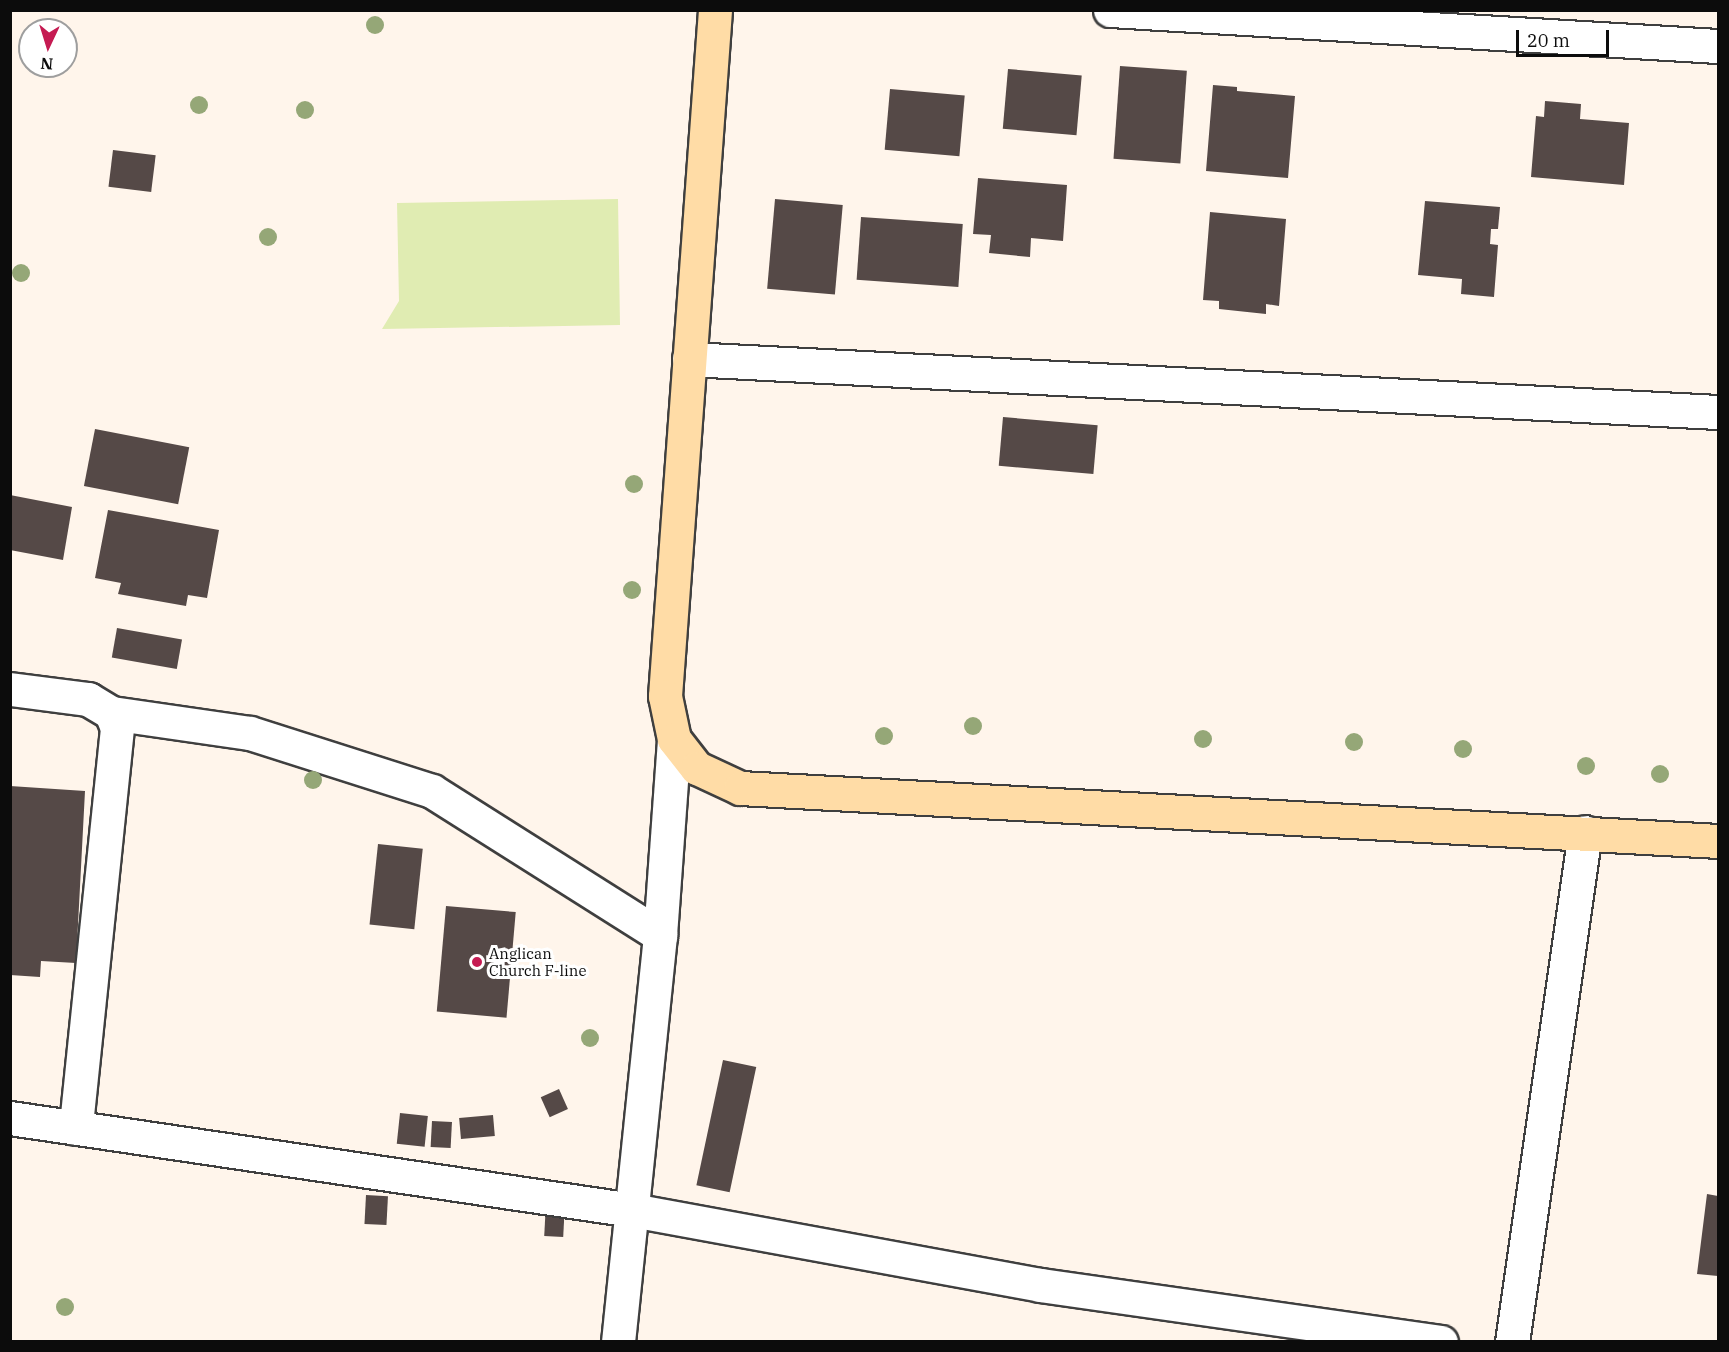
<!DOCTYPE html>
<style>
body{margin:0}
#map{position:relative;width:1729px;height:1352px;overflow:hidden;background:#fff5eb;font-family:"IBM Plex Serif",serif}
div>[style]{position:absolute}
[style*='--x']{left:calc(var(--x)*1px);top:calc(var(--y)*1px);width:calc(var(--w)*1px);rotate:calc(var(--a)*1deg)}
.green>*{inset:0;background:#e0ecb2}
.building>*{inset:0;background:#554947;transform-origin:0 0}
.roads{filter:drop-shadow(2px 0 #3f3f3f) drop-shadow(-2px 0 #3f3f3f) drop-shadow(0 2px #3f3f3f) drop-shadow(0 -2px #3f3f3f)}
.street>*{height:33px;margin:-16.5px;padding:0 16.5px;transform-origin:16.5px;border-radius:16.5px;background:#fff}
.secondary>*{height:33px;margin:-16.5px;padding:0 16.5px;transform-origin:16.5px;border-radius:16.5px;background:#ffdca6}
.trees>*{width:18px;height:18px;margin:-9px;border-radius:50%;background:#95a777}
.dots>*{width:16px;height:16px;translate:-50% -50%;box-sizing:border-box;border:3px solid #fff;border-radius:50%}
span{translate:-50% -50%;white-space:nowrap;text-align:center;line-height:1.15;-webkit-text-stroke:6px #fff;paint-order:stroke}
.poi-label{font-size:15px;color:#0c0c0c}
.left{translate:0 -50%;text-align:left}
.frame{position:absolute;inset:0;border:12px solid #0c0c0c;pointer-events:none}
.north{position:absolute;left:18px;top:18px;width:60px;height:60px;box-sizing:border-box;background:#fff;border:2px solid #9e9e9e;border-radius:50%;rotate:184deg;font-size:16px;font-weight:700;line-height:24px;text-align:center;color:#0c0c0c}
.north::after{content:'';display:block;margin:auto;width:21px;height:27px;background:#c51b52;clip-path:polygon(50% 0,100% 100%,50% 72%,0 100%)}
.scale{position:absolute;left:1516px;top:30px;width:93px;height:27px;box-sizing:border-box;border:3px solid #0c0c0c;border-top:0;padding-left:8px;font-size:18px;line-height:21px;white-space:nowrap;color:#0c0c0c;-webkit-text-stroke:4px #fff;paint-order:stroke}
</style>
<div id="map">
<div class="green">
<i style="clip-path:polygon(618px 199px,620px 325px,382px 329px,399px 301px,397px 203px)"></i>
</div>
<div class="building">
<i style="left:1120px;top:66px;width:67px;height:93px;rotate:4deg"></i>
<i style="left:1008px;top:69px;width:74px;height:60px;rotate:5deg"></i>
<i style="clip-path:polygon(1213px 85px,1237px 87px,1237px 91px,1295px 96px,1288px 178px,1206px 171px)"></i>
<i style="left:890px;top:89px;width:75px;height:61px;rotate:5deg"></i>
<i style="clip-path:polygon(1545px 101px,1581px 104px,1580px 119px,1629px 123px,1624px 185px,1531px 177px,1536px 116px,1544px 117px)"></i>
<i style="left:113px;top:150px;width:43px;height:37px;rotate:7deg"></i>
<i style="clip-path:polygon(978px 178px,1067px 185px,1063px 241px,1031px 238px,1030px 257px,989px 253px,991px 235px,973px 234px)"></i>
<i style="left:775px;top:199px;width:68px;height:90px;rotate:5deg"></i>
<i style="clip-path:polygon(1425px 201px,1500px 207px,1498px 229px,1491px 229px,1490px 244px,1498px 245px,1494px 297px,1461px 294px,1462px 279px,1418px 275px)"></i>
<i style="clip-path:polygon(1210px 212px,1286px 219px,1279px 306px,1266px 304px,1266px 314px,1219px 309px,1219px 301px,1203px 300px)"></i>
<i style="left:861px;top:217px;width:102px;height:63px;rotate:4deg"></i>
<i style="left:1003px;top:417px;width:95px;height:49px;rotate:5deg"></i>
<i style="left:95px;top:429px;width:96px;height:58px;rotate:11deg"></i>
<i style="clip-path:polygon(10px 495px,72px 507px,63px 560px,10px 550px)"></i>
<i style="clip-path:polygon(108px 510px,219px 530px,207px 598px,188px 595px,186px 606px,118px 594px,121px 583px,95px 578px)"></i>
<i style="left:117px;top:628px;width:66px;height:30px;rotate:10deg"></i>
<i style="clip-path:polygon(10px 786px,85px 791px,76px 963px,41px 961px,40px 977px,10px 975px)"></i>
<i style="left:378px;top:844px;width:45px;height:81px;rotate:6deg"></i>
<i style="left:446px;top:906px;width:70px;height:106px;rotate:5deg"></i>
<i style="left:723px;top:1060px;width:34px;height:128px;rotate:12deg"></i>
<i style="left:559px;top:1089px;width:22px;height:20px;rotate:66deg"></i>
<i style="left:400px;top:1113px;width:28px;height:31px;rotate:6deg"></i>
<i style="left:493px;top:1115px;width:21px;height:34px;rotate:85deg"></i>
<i style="left:432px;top:1121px;width:20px;height:26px;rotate:3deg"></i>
<i style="clip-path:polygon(1707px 1194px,1718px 1196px,1718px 1276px,1697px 1274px)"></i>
<i style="left:366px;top:1195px;width:22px;height:29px;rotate:3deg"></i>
<i style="left:546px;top:1202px;width:19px;height:34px;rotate:3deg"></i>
</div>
<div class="roads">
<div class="street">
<i style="--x:1110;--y:10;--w:609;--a:3.39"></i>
<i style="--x:689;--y:359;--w:1030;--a:2.95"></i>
<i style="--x:10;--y:689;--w:79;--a:7.3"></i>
<i style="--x:88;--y:699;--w:27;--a:31"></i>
<i style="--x:111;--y:713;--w:16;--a:68"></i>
<i style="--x:117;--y:728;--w:402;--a:95.9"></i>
<i style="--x:111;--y:713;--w:140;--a:8.2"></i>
<i style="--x:250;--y:733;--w:191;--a:17.7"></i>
<i style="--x:432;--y:791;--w:270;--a:32.3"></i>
<i style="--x:10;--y:1118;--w:629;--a:8.41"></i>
<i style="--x:632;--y:1210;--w:415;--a:10.4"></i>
<i style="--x:1040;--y:1285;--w:405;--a:8.1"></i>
<i style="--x:618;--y:1342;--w:409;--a:-84.1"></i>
<i style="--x:660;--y:935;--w:196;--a:-85.9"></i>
<i style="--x:1512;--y:1342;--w:515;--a:-81.85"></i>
</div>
<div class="secondary">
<i style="--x:715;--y:10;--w:688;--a:94.17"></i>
<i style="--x:665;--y:696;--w:44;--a:78.2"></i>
<i style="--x:674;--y:739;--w:37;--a:52"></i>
<i style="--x:697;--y:768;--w:47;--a:24.9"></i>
<i style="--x:740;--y:788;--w:979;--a:3.1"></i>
</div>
</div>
<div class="trees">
<i style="left:375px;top:25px"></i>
<i style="left:199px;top:105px"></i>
<i style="left:305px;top:110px"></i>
<i style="left:268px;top:237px"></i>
<i style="left:21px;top:273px"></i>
<i style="left:634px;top:484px"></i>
<i style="left:632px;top:590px"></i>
<i style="left:973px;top:726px"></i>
<i style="left:884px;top:736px"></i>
<i style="left:1203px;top:739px"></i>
<i style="left:1354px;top:742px"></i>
<i style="left:1463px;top:749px"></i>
<i style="left:1586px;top:766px"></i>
<i style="left:1660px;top:774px"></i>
<i style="left:313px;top:780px"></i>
<i style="left:590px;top:1038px"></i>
<i style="left:65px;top:1307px"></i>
</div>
<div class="dots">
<i style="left:477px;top:962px;background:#c51b52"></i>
</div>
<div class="poi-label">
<span class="left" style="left:489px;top:962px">Anglican<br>Church F-line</span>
</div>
<div class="frame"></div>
<div class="north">N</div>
<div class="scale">20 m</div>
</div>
